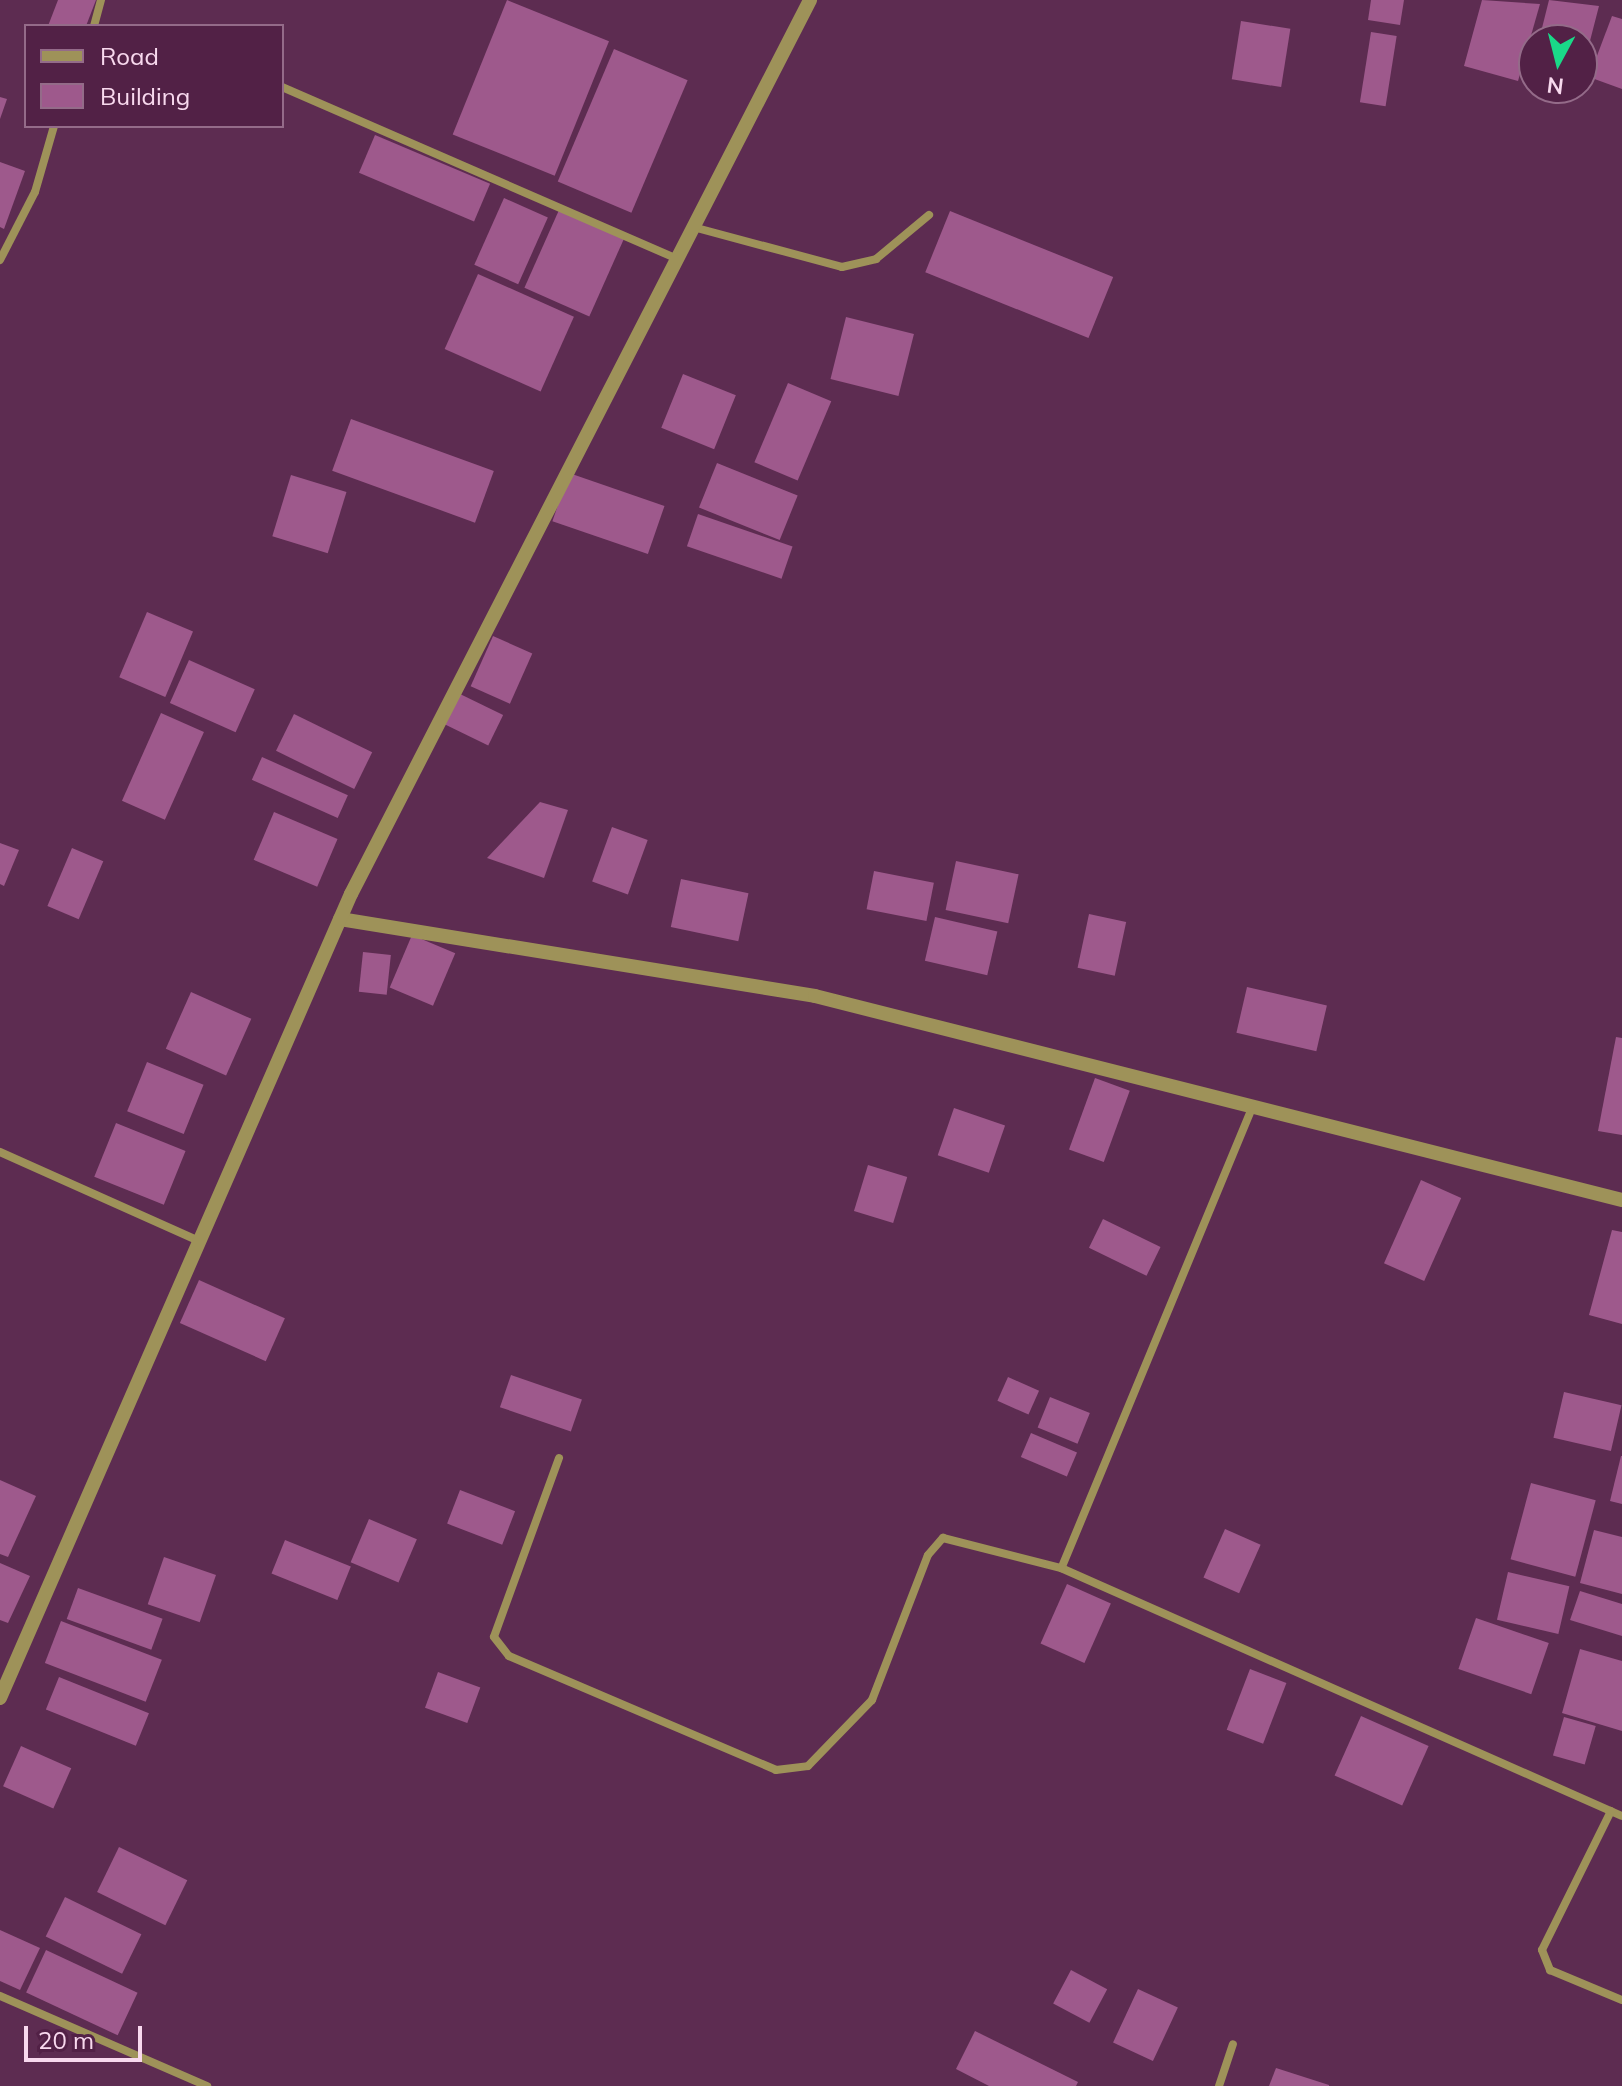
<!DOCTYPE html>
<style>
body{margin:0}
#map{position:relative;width:1622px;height:2086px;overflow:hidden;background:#5d2c51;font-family:Mulish,sans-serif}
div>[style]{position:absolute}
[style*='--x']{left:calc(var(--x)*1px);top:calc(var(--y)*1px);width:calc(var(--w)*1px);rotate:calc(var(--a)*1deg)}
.building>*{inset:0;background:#9e598c;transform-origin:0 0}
.minor>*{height:8px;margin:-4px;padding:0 4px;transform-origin:4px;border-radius:4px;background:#9e9259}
.tertiary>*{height:14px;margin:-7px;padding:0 7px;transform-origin:7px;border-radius:7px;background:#9e9259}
span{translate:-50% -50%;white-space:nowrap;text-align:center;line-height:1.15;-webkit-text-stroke:7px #522146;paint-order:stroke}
.legend{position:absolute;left:24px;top:24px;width:260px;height:104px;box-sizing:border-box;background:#522146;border:2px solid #946b89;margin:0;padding:10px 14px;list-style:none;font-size:24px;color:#f8d9ee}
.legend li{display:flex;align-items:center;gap:16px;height:40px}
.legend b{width:40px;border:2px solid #946b89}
.north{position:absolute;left:1518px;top:24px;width:80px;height:80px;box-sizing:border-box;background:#522146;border:2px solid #946b89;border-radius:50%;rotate:187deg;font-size:22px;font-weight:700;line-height:32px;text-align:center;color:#f8d9ee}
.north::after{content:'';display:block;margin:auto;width:28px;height:36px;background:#1ad988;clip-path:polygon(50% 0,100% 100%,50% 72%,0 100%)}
.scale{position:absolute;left:24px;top:2026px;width:118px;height:36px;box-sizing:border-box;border:4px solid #f8d9ee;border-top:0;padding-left:10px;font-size:24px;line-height:28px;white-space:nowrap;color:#f8d9ee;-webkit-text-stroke:6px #522146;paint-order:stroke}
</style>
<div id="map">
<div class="building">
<i style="clip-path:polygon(58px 0,96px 0,86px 26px,48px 26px)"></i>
<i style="left:507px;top:0;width:110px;height:145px;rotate:22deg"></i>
<i style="clip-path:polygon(1371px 0,1404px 0,1400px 25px,1368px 20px)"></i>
<i style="clip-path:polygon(1482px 0,1540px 4px,1518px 81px,1464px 66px)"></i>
<i style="clip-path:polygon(1549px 0,1599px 6px,1583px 68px,1582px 40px,1539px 40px)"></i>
<i style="clip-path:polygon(1612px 16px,1622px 19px,1622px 89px,1589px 77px)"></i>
<i style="left:1241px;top:21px;width:50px;height:59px;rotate:9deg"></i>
<i style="left:1371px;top:32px;width:26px;height:71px;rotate:9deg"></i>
<i style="left:614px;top:49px;width:80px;height:144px;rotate:23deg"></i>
<i style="clip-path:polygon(0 97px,7px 99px,0 119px)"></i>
<i style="left:375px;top:135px;width:125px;height:41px;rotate:23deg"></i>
<i style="clip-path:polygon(0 162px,25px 171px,4px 229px,0 227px)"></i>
<i style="left:504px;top:198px;width:48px;height:73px;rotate:24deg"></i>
<i style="left:559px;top:210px;width:71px;height:85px;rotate:24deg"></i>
<i style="left:950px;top:211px;width:176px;height:66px;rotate:22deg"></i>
<i style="left:478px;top:274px;width:105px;height:82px;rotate:24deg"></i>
<i style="left:846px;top:317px;width:70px;height:64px;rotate:14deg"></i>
<i style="left:683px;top:374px;width:57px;height:58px;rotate:22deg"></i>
<i style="left:788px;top:383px;width:47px;height:86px;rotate:23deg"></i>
<i style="left:351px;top:419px;width:152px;height:55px;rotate:20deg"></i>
<i style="left:717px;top:463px;width:87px;height:48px;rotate:22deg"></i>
<i style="left:569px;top:473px;width:101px;height:51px;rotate:19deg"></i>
<i style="left:291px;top:475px;width:58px;height:64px;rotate:17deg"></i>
<i style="left:698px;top:514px;width:100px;height:34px;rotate:19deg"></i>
<i style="left:147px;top:612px;width:50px;height:71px;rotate:23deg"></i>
<i style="left:493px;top:636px;width:43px;height:55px;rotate:24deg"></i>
<i style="left:189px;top:660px;width:72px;height:47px;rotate:24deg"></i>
<i style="left:460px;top:694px;width:48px;height:34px;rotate:26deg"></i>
<i style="left:161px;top:713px;width:47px;height:96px;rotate:24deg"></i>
<i style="left:294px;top:714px;width:87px;height:41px;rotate:26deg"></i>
<i style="left:262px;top:757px;width:94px;height:25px;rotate:24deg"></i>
<i style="clip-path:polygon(540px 802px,568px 810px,544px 878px,487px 858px)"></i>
<i style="left:274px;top:812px;width:69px;height:52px;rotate:23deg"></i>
<i style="left:612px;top:827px;width:38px;height:58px;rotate:20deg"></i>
<i style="clip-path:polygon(0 843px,19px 850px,4px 886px,0 884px)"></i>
<i style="left:72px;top:848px;width:34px;height:63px;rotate:23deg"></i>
<i style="left:956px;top:861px;width:64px;height:50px;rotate:12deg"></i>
<i style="left:874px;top:871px;width:61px;height:39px;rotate:11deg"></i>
<i style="left:681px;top:879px;width:69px;height:49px;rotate:12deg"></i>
<i style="left:1089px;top:914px;width:38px;height:55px;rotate:12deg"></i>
<i style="left:935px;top:917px;width:64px;height:45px;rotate:13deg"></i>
<i style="left:412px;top:935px;width:47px;height:57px;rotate:23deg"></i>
<i style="left:363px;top:952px;width:28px;height:40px;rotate:6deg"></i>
<i style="left:1247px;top:987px;width:82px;height:47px;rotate:13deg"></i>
<i style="left:191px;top:992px;width:66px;height:62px;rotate:24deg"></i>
<i style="clip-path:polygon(1616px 1037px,1622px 1038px,1622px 1135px,1598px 1131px)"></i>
<i style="left:147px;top:1062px;width:61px;height:53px;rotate:22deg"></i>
<i style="left:1095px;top:1078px;width:37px;height:76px;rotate:20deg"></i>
<i style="left:954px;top:1108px;width:54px;height:50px;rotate:19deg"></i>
<i style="left:116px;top:1123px;width:75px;height:58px;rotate:22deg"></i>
<i style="left:868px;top:1165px;width:41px;height:48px;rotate:17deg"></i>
<i style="left:1421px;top:1180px;width:44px;height:91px;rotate:24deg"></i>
<i style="left:1103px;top:1219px;width:64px;height:32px;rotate:26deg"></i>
<i style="clip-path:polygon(1612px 1230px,1622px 1232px,1622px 1324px,1589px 1315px)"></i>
<i style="left:199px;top:1280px;width:94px;height:47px;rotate:24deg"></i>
<i style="left:511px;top:1375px;width:75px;height:34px;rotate:19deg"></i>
<i style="left:1008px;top:1377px;width:34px;height:26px;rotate:24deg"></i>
<i style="left:1564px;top:1392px;width:59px;height:47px;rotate:13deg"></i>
<i style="left:1050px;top:1397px;width:43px;height:33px;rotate:22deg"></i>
<i style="left:1031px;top:1433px;width:50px;height:26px;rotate:23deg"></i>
<i style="clip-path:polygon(1621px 1456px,1622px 1456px,1622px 1504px,1610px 1501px)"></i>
<i style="clip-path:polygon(0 1480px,36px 1496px,8px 1557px,0 1554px)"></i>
<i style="left:1531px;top:1483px;width:67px;height:79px;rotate:15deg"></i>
<i style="left:460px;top:1490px;width:59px;height:36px;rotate:21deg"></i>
<i style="left:369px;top:1519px;width:52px;height:47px;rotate:23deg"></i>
<i style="left:1225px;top:1529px;width:39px;height:53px;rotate:24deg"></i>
<i style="clip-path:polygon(1594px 1530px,1622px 1537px,1622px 1594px,1580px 1583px)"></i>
<i style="left:285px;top:1540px;width:71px;height:36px;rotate:22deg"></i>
<i style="left:164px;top:1557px;width:55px;height:50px;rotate:19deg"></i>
<i style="clip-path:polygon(0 1563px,30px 1576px,8px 1623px,0 1620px)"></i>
<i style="left:1508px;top:1572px;width:63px;height:49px;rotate:13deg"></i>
<i style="left:1067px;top:1584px;width:48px;height:65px;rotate:24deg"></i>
<i style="left:78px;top:1588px;width:90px;height:33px;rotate:20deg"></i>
<i style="clip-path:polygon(1580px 1591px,1622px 1604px,1622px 1636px,1570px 1620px)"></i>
<i style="left:1476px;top:1618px;width:77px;height:54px;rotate:19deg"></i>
<i style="left:61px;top:1621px;width:108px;height:45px;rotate:21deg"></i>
<i style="clip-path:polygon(1580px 1649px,1622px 1661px,1622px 1731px,1562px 1713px)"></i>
<i style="left:1250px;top:1669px;width:39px;height:65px;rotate:21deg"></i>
<i style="left:438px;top:1672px;width:45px;height:38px;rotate:20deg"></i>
<i style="left:59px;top:1677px;width:97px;height:35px;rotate:22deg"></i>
<i style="left:1361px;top:1716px;width:74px;height:65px;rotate:24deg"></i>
<i style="left:1564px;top:1717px;width:33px;height:40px;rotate:16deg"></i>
<i style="left:21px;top:1746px;width:55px;height:44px;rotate:24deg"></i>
<i style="left:119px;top:1847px;width:76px;height:50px;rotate:26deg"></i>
<i style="left:65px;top:1897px;width:85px;height:44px;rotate:26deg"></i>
<i style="clip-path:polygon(0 1930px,40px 1948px,20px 1990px,0 1981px)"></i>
<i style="left:46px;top:1950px;width:101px;height:47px;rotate:25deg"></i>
<i style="left:1071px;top:1970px;width:41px;height:38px;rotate:28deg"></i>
<i style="left:1138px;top:1989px;width:44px;height:59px;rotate:25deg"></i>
<i style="clip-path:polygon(975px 2031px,1078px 2082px,1076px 2086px,989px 2086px,956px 2069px)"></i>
<i style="clip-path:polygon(1276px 2068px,1329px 2085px,1329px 2086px,1269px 2086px)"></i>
</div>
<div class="minor">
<i style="--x:94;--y:26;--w:27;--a:-75"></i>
<i style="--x:282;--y:87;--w:431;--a:23.5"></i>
<i style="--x:693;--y:227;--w:154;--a:15"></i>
<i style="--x:842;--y:267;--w:35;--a:-13"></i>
<i style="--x:876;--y:259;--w:69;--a:-39.7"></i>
<i style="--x:0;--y:260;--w:76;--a:-62.8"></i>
<i style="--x:35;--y:192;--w:69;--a:-73.9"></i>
<i style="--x:1252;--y:1108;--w:498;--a:112.5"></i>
<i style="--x:1061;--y:1568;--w:613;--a:23.85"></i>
<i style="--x:0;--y:1152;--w:218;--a:24.1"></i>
<i style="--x:559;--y:1458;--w:190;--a:110"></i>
<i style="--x:494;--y:1637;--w:24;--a:52"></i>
<i style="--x:509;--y:1656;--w:290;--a:23.1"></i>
<i style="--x:776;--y:1770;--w:32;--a:-7"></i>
<i style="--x:808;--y:1766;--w:92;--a:-45.9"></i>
<i style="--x:872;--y:1700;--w:155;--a:-68.9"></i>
<i style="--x:928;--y:1555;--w:23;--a:-49"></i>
<i style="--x:943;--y:1538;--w:122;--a:14.3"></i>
<i style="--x:1611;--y:1811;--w:155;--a:116.4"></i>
<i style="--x:1542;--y:1950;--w:22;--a:68"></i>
<i style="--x:1550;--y:1970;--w:78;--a:22.6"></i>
<i style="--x:0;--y:1996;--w:226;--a:23.5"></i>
<i style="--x:1219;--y:2086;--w:44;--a:-71.6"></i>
</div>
<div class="tertiary">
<i style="--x:340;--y:919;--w:481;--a:9.2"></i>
<i style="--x:815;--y:996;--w:832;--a:14.19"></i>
<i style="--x:0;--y:1698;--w:877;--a:-66.42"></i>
<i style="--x:351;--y:894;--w:1005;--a:-62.82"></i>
</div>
<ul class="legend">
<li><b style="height:10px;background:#9e9259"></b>Road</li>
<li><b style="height:22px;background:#9e598c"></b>Building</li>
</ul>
<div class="north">N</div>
<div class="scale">20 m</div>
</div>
